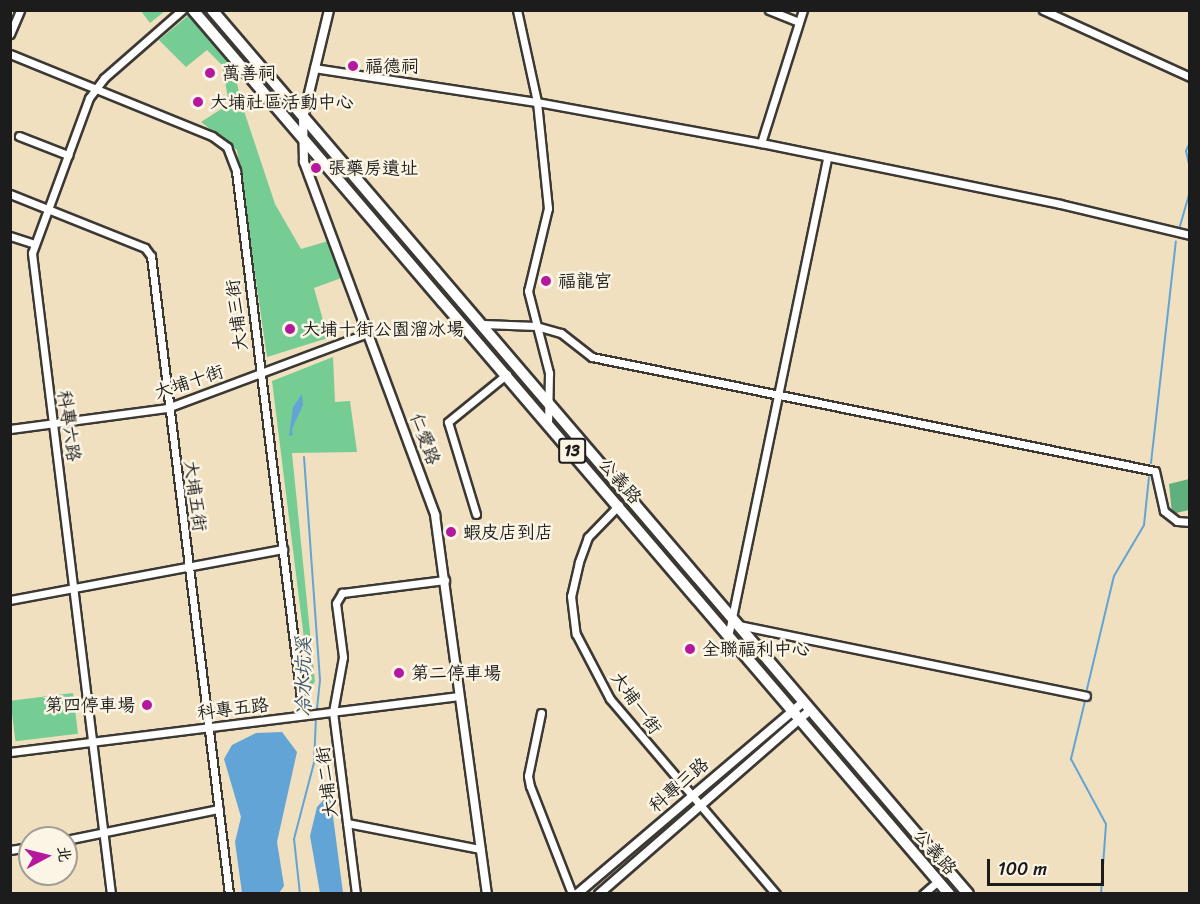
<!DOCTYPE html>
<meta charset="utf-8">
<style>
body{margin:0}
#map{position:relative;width:1200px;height:904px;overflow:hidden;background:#f0e0c0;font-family:Sriracha,"LXGW WenKai TC",sans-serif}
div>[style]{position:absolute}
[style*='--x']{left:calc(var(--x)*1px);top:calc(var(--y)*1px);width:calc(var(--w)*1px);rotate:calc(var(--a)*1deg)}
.green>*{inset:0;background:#75cd93;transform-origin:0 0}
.forest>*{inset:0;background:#60b07d}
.water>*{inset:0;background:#62a4d6}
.stream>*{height:2px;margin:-1px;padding:0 1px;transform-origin:1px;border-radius:1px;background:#62a4d6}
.roads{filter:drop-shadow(2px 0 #3c3935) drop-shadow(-2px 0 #3c3935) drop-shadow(0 2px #3c3935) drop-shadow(0 -2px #3c3935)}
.minor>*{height:7px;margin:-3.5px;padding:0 3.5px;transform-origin:3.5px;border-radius:3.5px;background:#fff}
.tertiary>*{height:8px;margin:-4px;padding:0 4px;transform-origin:4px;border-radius:4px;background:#fff}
.primary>*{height:10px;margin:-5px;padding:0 5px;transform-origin:5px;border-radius:5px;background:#fff}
.dots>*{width:16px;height:16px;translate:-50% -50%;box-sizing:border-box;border:3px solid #fcf5e5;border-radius:50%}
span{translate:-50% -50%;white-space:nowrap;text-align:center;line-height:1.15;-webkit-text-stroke:5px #fcf5e5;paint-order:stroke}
.shield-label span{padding:2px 4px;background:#fcf5e5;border:2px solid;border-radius:4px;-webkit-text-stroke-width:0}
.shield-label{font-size:16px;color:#1c1c1c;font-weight:700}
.poi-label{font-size:18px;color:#1c1c1c}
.left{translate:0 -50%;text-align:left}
.right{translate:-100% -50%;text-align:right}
.street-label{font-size:18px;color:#1c1c1c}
.water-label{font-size:20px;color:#3c5970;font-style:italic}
.frame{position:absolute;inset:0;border:12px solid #1c1c1c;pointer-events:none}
.north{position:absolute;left:18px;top:826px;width:60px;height:60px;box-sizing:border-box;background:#fcf5e5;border:2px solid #a29e95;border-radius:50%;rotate:83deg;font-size:16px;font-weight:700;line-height:24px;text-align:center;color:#1c1c1c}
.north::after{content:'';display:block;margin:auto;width:21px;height:27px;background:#b5179e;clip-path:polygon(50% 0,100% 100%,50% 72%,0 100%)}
.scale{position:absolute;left:987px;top:859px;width:117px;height:27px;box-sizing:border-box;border:3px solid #1c1c1c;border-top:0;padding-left:8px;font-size:18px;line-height:21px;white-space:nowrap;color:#1c1c1c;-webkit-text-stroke:4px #fcf5e5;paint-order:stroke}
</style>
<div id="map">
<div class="green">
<i style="clip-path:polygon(141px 11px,165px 11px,150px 23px)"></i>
<i style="clip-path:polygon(190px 14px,233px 64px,241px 102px,275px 204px,301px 249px,328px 241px,344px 277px,314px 288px,328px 338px,267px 357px,237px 150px,201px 122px,229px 104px,222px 65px,207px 50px,186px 67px,159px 40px)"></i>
<i style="clip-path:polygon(333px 357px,335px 402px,350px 401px,357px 452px,292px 453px,315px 682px,310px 687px,272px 381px)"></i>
<i style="left:73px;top:693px;width:41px;height:63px;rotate:83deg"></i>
</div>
<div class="forest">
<i style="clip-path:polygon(1189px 479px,1189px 510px,1172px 514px,1169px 484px)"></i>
</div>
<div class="water">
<i style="clip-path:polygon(302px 394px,303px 405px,292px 429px,293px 435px,289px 436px,293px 407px)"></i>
<i style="clip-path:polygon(282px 732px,297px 752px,277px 842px,284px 886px,279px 893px,242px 893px,235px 842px,241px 817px,224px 759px,232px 745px,256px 733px)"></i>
<i style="clip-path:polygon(330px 793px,343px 893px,320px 893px,310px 836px,317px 807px)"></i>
</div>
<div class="stream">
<i style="--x:1190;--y:142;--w:10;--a:114"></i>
<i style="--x:1186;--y:151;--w:18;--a:77"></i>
<i style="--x:1180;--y:226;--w:37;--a:-74"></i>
<i style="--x:304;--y:457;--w:224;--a:85.9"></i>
<i style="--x:320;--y:680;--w:31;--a:96"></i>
<i style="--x:1151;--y:463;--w:223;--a:-83.6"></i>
<i style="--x:1087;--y:689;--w:116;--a:-76.6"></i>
<i style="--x:1114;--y:576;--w:59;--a:-59.5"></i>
<i style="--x:1144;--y:525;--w:48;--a:-84.1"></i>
<i style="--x:1085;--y:701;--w:60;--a:103.6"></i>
<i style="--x:1071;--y:759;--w:74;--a:61.7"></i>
<i style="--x:1106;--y:824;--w:70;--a:94.1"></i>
<i style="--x:300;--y:894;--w:55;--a:-96.2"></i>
<i style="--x:294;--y:839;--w:79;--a:-75.3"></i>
<i style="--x:314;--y:763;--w:46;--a:-87.5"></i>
</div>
<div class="roads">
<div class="minor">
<i style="--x:517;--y:10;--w:94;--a:77.7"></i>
<i style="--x:537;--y:102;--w:107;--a:84.1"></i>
<i style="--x:548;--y:208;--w:85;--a:103.5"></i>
<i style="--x:528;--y:291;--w:85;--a:75.6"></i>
<i style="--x:549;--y:373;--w:50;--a:91.1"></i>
<i style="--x:769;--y:10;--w:32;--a:22"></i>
<i style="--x:1043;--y:10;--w:162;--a:24.5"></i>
<i style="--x:10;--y:34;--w:26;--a:-67"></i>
<i style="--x:10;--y:54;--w:218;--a:22.1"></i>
<i style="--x:212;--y:136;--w:19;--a:36"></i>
<i style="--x:227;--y:147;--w:26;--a:69"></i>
<i style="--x:236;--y:171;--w:548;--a:82.98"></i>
<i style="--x:314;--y:68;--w:226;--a:8.7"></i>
<i style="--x:537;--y:102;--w:228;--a:10.4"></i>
<i style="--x:761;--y:143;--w:305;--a:11.5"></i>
<i style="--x:1060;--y:204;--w:134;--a:13.4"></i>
<i style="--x:19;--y:136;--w:53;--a:21.2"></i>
<i style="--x:761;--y:143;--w:139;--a:-72.5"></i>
<i style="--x:10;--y:194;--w:145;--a:21.8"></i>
<i style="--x:145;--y:248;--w:10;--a:53"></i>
<i style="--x:151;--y:256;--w:643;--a:83.03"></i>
<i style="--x:10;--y:236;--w:26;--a:18"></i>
<i style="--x:483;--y:324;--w:53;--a:2.2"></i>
<i style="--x:536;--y:326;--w:26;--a:16"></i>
<i style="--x:561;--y:333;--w:39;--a:38"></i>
<i style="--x:592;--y:357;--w:574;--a:11.45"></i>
<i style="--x:1155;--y:471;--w:41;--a:77.3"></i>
<i style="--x:1164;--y:511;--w:16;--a:38"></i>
<i style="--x:1177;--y:521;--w:13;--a:4"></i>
<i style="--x:10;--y:429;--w:158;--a:-7.6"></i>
<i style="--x:167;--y:408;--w:215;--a:-20.5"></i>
<i style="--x:619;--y:505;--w:45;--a:134.1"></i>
<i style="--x:588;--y:537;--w:27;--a:110"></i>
<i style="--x:579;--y:562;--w:35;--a:103"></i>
<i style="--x:571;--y:596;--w:38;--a:83"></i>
<i style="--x:576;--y:634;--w:73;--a:62.4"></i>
<i style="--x:610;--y:699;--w:256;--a:49.6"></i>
<i style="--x:476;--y:514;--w:96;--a:-106.9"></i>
<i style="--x:448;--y:422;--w:76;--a:-39.1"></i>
<i style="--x:10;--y:600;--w:278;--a:-10.6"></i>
<i style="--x:738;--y:625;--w:355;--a:11.5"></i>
<i style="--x:729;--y:632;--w:484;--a:-78.3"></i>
<i style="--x:541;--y:713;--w:64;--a:101.7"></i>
<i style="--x:528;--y:776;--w:10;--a:79"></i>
<i style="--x:530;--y:786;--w:116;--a:68.7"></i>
<i style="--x:10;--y:752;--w:451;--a:-7.1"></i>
<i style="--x:347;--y:823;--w:136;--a:11.1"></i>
<i style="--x:66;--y:840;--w:156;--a:-11.5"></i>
<i style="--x:10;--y:850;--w:20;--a:-9"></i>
<i style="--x:111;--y:894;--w:646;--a:-97.03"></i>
<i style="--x:32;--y:253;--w:165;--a:-69.8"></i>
<i style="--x:89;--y:98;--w:25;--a:-53"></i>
<i style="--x:104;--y:78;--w:103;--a:-41.1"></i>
<i style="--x:356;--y:894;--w:183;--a:-97.2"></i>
<i style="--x:333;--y:712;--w:56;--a:-79.7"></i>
<i style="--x:343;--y:657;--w:54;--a:-97.4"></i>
<i style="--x:336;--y:603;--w:12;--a:-59"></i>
<i style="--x:342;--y:593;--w:104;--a:-7.2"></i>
<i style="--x:923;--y:894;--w:20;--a:-41"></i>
</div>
<div class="tertiary">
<i style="--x:329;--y:10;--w:111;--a:103.5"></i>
<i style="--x:303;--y:118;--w:44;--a:88.7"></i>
<i style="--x:304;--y:162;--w:377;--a:69.6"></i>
<i style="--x:435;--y:515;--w:383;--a:82.2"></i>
<i style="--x:577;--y:894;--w:297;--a:-40.3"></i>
<i style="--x:599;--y:894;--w:280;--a:-41.1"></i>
</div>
<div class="primary">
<i style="--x:193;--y:10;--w:1163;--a:49.46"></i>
<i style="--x:212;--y:10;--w:1163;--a:49.46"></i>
</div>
</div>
<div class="dots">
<i style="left:353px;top:66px;background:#b5179e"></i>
<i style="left:210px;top:73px;background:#b5179e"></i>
<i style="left:198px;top:102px;background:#b5179e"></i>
<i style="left:316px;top:168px;background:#b5179e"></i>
<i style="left:546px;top:281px;background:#b5179e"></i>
<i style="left:290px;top:329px;background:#b5179e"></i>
<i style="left:451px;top:532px;background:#b5179e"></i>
<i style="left:690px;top:649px;background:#b5179e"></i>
<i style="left:399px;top:673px;background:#b5179e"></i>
<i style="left:147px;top:705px;background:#b5179e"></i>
</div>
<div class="shield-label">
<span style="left:572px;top:451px">13</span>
</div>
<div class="poi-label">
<span class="left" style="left:365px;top:66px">福德祠</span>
<span class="left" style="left:222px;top:73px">萬善祠</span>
<span class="left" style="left:210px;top:102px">大埔社區活動中心</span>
<span class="left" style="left:328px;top:168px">張藥房遺址</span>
<span class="left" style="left:558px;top:281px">福龍宮</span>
<span class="left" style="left:302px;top:329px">大埔十街公園溜冰場</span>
<span class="left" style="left:463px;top:532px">蝦皮店到店</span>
<span class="left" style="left:702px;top:649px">全聯福利中心</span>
<span class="left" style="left:411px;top:673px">第二停車場</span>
<span class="right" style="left:135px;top:705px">第四停車場</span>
</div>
<div class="street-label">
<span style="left:237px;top:315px;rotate:-97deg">大埔三街</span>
<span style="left:189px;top:382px;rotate:-18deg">大埔十街</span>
<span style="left:69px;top:426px;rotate:82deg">科專六路</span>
<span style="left:425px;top:439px;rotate:70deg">仁愛路</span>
<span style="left:620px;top:481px;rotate:49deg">公義路</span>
<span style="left:195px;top:496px;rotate:82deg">大埔五街</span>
<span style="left:636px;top:703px;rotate:54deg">大埔一街</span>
<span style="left:233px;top:709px;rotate:-7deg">科專五路</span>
<span style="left:327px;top:782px;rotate:-97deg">大埔二街</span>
<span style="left:679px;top:785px;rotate:-41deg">科專三路</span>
<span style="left:935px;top:852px;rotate:49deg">公義路</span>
</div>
<div class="water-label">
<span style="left:303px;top:677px;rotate:-90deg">冷水坑溪</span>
</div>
<div class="frame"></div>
<div class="north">北</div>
<div class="scale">100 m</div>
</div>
